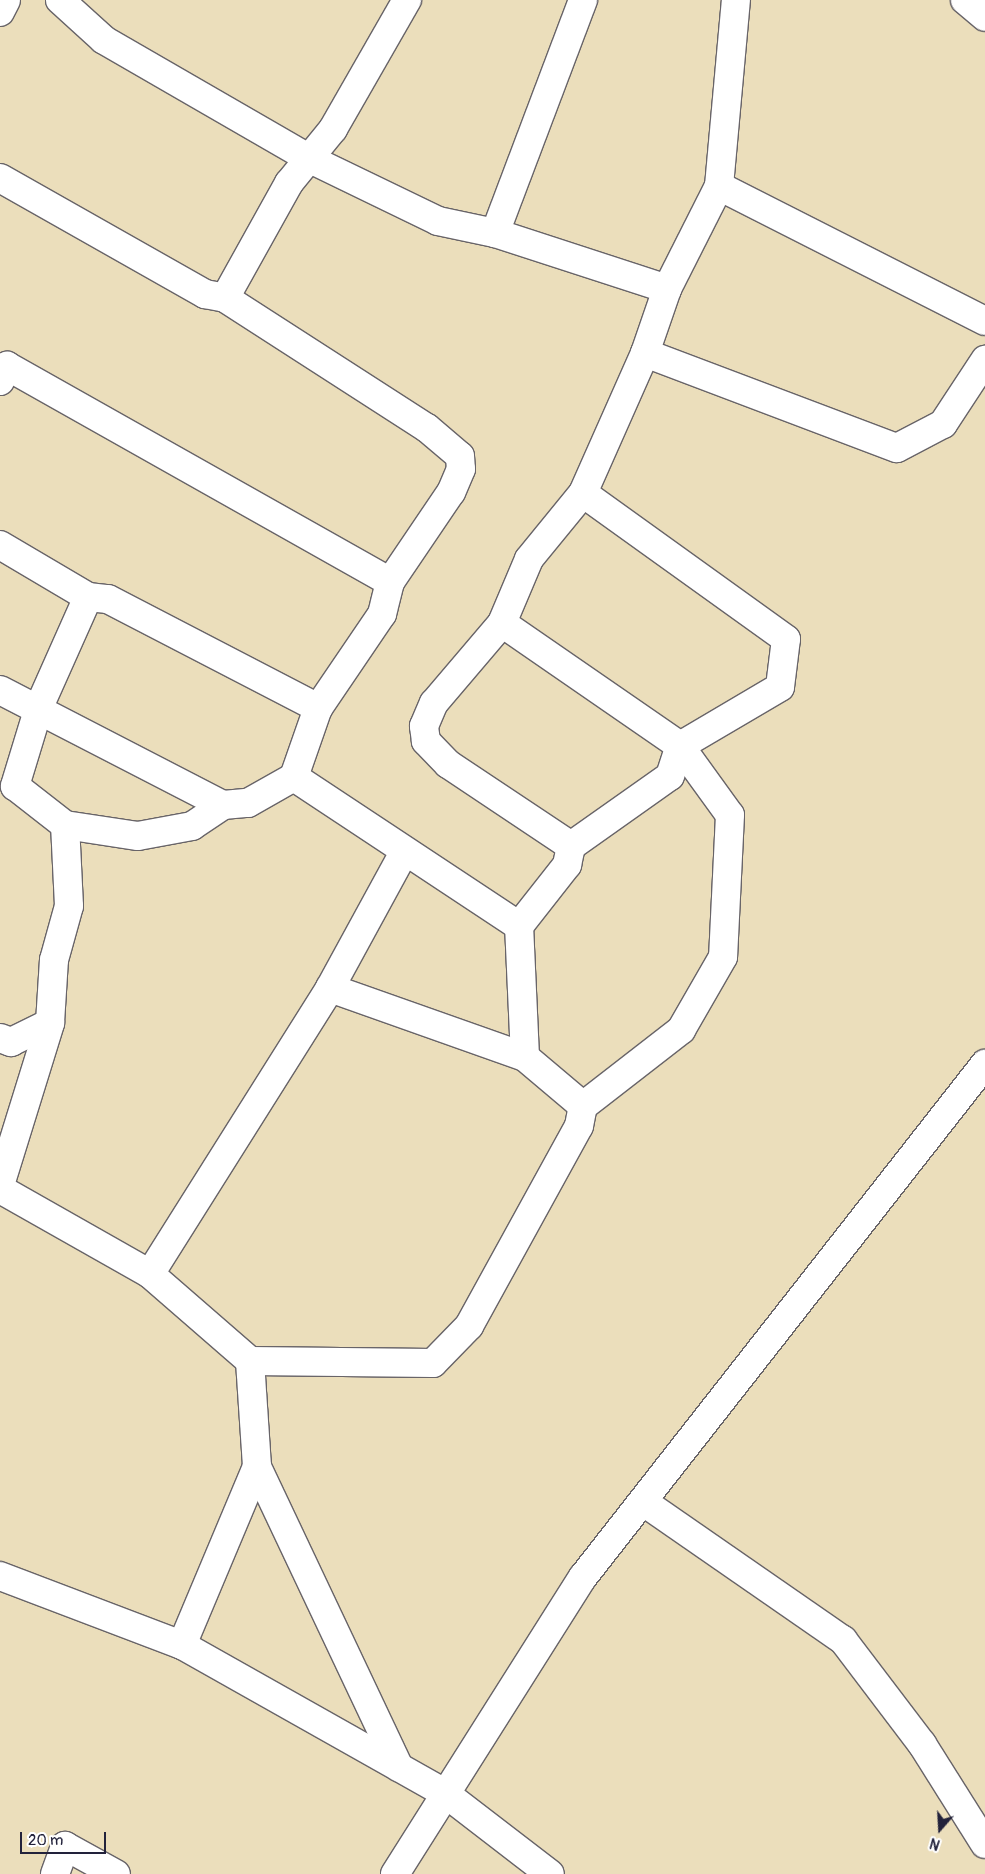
<!DOCTYPE html>
<style>
body{margin:0}
#map{position:relative;width:985px;height:1874px;overflow:hidden;background:#ebdebb;font-family:Pangolin,sans-serif}
div>[style]{position:absolute}
[style*='--x']{left:calc(var(--x)*1px);top:calc(var(--y)*1px);width:calc(var(--w)*1px);rotate:calc(var(--a)*1deg)}
.roads{filter:drop-shadow(1px 0 #686468) drop-shadow(-1px 0 #686468) drop-shadow(0 1px #686468) drop-shadow(0 -1px #686468)}
.minor>*{height:28px;margin:-14px;padding:0 14px;transform-origin:14px;border-radius:14px;background:#fff}
.highway>*{height:28px;margin:-14px;padding:0 14px;transform-origin:14px;border-radius:14px;background:#fff}
span{translate:-50% -50%;white-space:nowrap;text-align:center;line-height:1.15;-webkit-text-stroke:4px #fff;paint-order:stroke}
.north{position:absolute;left:915px;top:1804px;width:50px;height:50px;-webkit-text-stroke:4px #fff;paint-order:stroke;rotate:199deg;font-size:14px;font-weight:700;line-height:20px;text-align:center;color:#22223b}
.north::after{content:'';display:block;margin:auto;width:18px;height:22px;background:#22223b;clip-path:polygon(50% 0,100% 100%,50% 72%,0 100%)}
.scale{position:absolute;left:20px;top:1832px;width:86px;height:22px;box-sizing:border-box;border:2px solid #22223b;border-top:0;padding-left:6px;font-size:15px;line-height:18px;white-space:nowrap;color:#22223b;-webkit-text-stroke:4px #fff;paint-order:stroke}
</style>
<div id="map">
<div class="roads">
<div class="minor">
<i style="--x:60;--y:0;--w:59;--a:42.3"></i>
<i style="--x:104;--y:40;--w:238;--a:30"></i>
<i style="--x:310;--y:159;--w:142;--a:25.8"></i>
<i style="--x:438;--y:221;--w:58;--a:11.9"></i>
<i style="--x:495;--y:233;--w:181;--a:18"></i>
<i style="--x:0;--y:12;--w:13;--a:-63"></i>
<i style="--x:0;--y:178;--w:236;--a:29.5"></i>
<i style="--x:205;--y:294;--w:20;--a:11"></i>
<i style="--x:225;--y:298;--w:240;--a:32.8"></i>
<i style="--x:427;--y:428;--w:43;--a:40.3"></i>
<i style="--x:460;--y:456;--w:13;--a:86"></i>
<i style="--x:461;--y:469;--w:25;--a:113"></i>
<i style="--x:451;--y:492;--w:109;--a:124.1"></i>
<i style="--x:390;--y:582;--w:33;--a:104"></i>
<i style="--x:382;--y:614;--w:114;--a:124.2"></i>
<i style="--x:318;--y:708;--w:73;--a:109.2"></i>
<i style="--x:719;--y:186;--w:298;--a:26.9"></i>
<i style="--x:495;--y:233;--w:249;--a:-69.3"></i>
<i style="--x:225;--y:298;--w:132;--a:-60.9"></i>
<i style="--x:289;--y:183;--w:70;--a:-50.8"></i>
<i style="--x:333;--y:129;--w:149;--a:-60.2"></i>
<i style="--x:645;--y:353;--w:269;--a:20.7"></i>
<i style="--x:897;--y:448;--w:52;--a:-27.6"></i>
<i style="--x:943;--y:424;--w:77;--a:-56.7"></i>
<i style="--x:0;--y:381;--w:17;--a:-65"></i>
<i style="--x:7;--y:366;--w:440;--a:29.4"></i>
<i style="--x:0;--y:545;--w:102;--a:30.6"></i>
<i style="--x:88;--y:597;--w:20;--a:6"></i>
<i style="--x:108;--y:599;--w:237;--a:27.4"></i>
<i style="--x:88;--y:597;--w:120;--a:114"></i>
<i style="--x:39;--y:707;--w:83;--a:106.9"></i>
<i style="--x:15;--y:786;--w:63;--a:38"></i>
<i style="--x:65;--y:825;--w:74;--a:8.6"></i>
<i style="--x:138;--y:836;--w:55;--a:-10.5"></i>
<i style="--x:192;--y:826;--w:37;--a:-34"></i>
<i style="--x:223;--y:805;--w:25;--a:-5"></i>
<i style="--x:248;--y:803;--w:53;--a:-29.5"></i>
<i style="--x:294;--y:777;--w:270;--a:33.5"></i>
<i style="--x:502;--y:623;--w:69;--a:-67.1"></i>
<i style="--x:529;--y:559;--w:85;--a:-50.7"></i>
<i style="--x:583;--y:493;--w:153;--a:-66.1"></i>
<i style="--x:645;--y:353;--w:68;--a:-71"></i>
<i style="--x:667;--y:289;--w:115;--a:-63.2"></i>
<i style="--x:719;--y:186;--w:187;--a:-84.8"></i>
<i style="--x:0;--y:690;--w:251;--a:27.3"></i>
<i style="--x:571;--y:846;--w:148;--a:-146.3"></i>
<i style="--x:448;--y:764;--w:32;--a:-134"></i>
<i style="--x:426;--y:741;--w:15;--a:-98"></i>
<i style="--x:424;--y:726;--w:25;--a:-67"></i>
<i style="--x:434;--y:703;--w:105;--a:-49.6"></i>
<i style="--x:502;--y:623;--w:216;--a:34.6"></i>
<i style="--x:680;--y:746;--w:85;--a:54.1"></i>
<i style="--x:730;--y:815;--w:142;--a:92.8"></i>
<i style="--x:723;--y:957;--w:84;--a:119.9"></i>
<i style="--x:681;--y:1030;--w:124;--a:142.2"></i>
<i style="--x:330;--y:988;--w:207;--a:19.5"></i>
<i style="--x:0;--y:1038;--w:12;--a:20"></i>
<i style="--x:11;--y:1042;--w:43;--a:-26"></i>
<i style="--x:0;--y:1185;--w:170;--a:-72.8"></i>
<i style="--x:50;--y:1023;--w:63;--a:-86.4"></i>
<i style="--x:54;--y:960;--w:56;--a:-74.5"></i>
<i style="--x:69;--y:906;--w:81;--a:-92.8"></i>
<i style="--x:0;--y:1189;--w:172;--a:29.5"></i>
<i style="--x:150;--y:1274;--w:133;--a:41"></i>
<i style="--x:250;--y:1361;--w:183;--a:0.6"></i>
<i style="--x:433;--y:1363;--w:52;--a:-45.8"></i>
<i style="--x:469;--y:1326;--w:228;--a:-61.2"></i>
<i style="--x:579;--y:1126;--w:20;--a:-79"></i>
<i style="--x:583;--y:1106;--w:76;--a:-139.8"></i>
<i style="--x:525;--y:1057;--w:131;--a:-92.6"></i>
<i style="--x:519;--y:926;--w:78;--a:-51.8"></i>
<i style="--x:567;--y:865;--w:19;--a:-78"></i>
<i style="--x:571;--y:846;--w:121;--a:-35.3"></i>
<i style="--x:670;--y:776;--w:32;--a:-72"></i>
<i style="--x:680;--y:746;--w:116;--a:-30.5"></i>
<i style="--x:780;--y:687;--w:48;--a:-82.9"></i>
<i style="--x:786;--y:639;--w:250;--a:-144.3"></i>
<i style="--x:150;--y:1274;--w:338;--a:-57.8"></i>
<i style="--x:330;--y:988;--w:155;--a:-61.4"></i>
<i style="--x:250;--y:1361;--w:106;--a:86.2"></i>
<i style="--x:257;--y:1467;--w:332;--a:64.7"></i>
<i style="--x:645;--y:1503;--w:241;--a:34.7"></i>
<i style="--x:843;--y:1640;--w:131;--a:52.8"></i>
<i style="--x:922;--y:1744;--w:118;--a:57.8"></i>
<i style="--x:0;--y:1576;--w:195;--a:20.8"></i>
<i style="--x:182;--y:1645;--w:303;--a:29.4"></i>
<i style="--x:446;--y:1794;--w:131;--a:37.6"></i>
<i style="--x:182;--y:1645;--w:193;--a:-67.2"></i>
<i style="--x:55;--y:1874;--w:30;--a:-70"></i>
<i style="--x:65;--y:1846;--w:58;--a:28.8"></i>
<i style="--x:395;--y:1874;--w:352;--a:-57.7"></i>
<i style="--x:583;--y:1577;--w:652;--a:-51.92"></i>
</div>
<div class="highway">
<i style="--x:965;--y:0;--w:26;--a:40"></i>
</div>
</div>
<div class="north">N</div>
<div class="scale">20 m</div>
</div>
